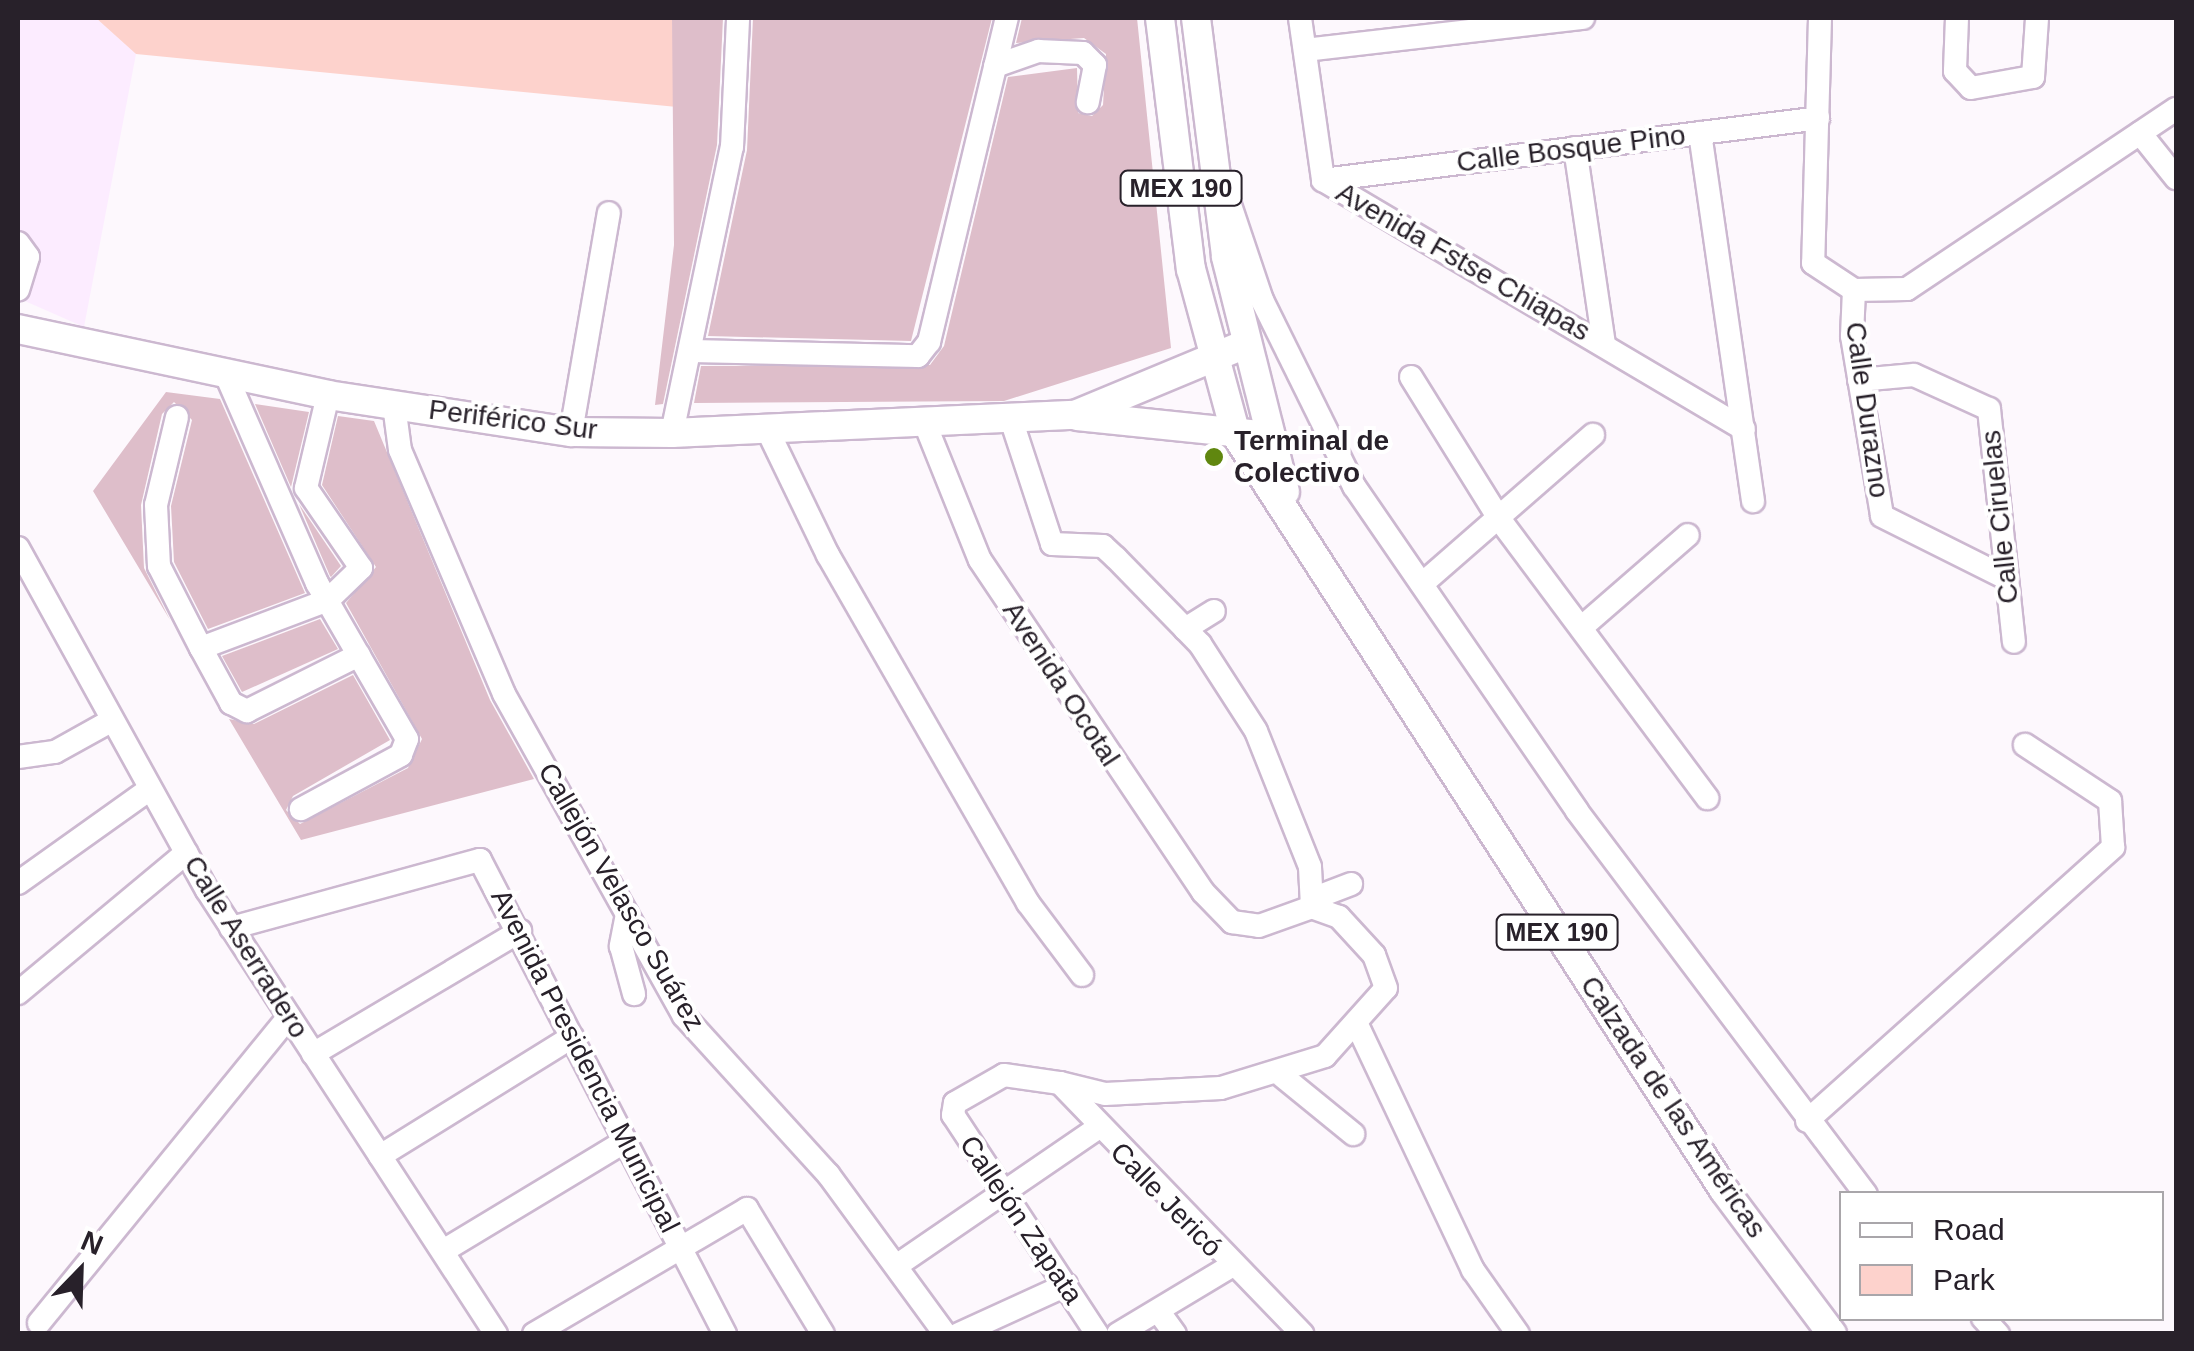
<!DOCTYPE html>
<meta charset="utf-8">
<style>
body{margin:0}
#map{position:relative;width:2194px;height:1351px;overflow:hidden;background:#fdf8fd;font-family:Arial,sans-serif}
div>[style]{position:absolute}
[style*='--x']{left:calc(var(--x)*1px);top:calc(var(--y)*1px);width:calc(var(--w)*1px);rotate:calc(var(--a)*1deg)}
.built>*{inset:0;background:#fcecff}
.green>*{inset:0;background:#fdd2cc}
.building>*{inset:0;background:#debeca}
.roads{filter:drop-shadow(2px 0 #ccb8d0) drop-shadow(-2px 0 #ccb8d0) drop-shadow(0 2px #ccb8d0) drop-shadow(0 -2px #ccb8d0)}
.minor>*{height:22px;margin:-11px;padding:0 11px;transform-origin:11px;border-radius:11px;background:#fff}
.major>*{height:28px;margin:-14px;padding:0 14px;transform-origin:14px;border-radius:14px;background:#fff}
.dots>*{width:28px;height:28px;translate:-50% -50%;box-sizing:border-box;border:5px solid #fff;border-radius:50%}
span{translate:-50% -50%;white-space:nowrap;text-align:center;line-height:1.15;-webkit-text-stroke:8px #fff;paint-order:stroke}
.shield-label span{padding:2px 8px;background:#fff;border:2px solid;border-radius:8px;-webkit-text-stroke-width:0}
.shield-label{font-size:25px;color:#28212a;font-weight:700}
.street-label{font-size:28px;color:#28212a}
.poi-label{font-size:28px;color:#28212a;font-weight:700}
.left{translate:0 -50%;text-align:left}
.frame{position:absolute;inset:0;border:20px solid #28212a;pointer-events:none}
.legend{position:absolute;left:1839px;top:1191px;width:325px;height:130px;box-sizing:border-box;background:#fff;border:2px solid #a9a6aa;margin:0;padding:12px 18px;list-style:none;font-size:30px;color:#28212a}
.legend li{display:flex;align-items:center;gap:20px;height:50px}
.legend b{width:50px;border:2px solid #a9a6aa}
.north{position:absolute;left:30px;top:1221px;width:100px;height:100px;-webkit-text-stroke:8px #fff;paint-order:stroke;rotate:23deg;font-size:28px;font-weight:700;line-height:40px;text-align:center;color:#28212a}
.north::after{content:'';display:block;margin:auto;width:35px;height:45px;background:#28212a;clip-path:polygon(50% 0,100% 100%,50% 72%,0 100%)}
</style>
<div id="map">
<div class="built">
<i style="clip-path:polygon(18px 18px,96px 18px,136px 54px,84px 327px,18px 298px)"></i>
</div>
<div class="green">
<i style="clip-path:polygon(96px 18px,672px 18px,677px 107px,136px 54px)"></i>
</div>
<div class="building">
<i style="clip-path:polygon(672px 18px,723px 18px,717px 145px,663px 404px,655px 405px,674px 245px)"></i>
<i style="clip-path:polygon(753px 18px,992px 18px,911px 341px,708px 336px,747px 150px)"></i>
<i style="clip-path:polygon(1022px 18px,1137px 18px,1171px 348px,1004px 401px,694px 403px,701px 366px,930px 365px,944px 346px,1008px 77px,1077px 68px,1078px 113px,1092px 116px,1103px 105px,1106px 54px,1084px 38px,1016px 43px)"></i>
<i style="clip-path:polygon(166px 392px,220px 399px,305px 593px,208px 629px,174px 562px,171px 506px,192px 420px,174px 402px,162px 414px,141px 505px,144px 568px,170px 620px,93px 491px)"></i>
<i style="clip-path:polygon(255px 404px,309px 412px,291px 487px)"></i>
<i style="clip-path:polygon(338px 416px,374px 421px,490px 700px,534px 779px,301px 840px,229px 719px,254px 724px,353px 675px,390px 740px,293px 796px,286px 810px,300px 824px,408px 768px,422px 739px,346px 603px,376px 567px,322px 485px)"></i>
<i style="clip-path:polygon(299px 504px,341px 566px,331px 577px,330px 576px)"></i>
<i style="clip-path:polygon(320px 619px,338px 649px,242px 692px,222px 656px)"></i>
</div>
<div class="roads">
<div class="minor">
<i style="--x:1300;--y:18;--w:164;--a:81.9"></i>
<i style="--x:1323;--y:180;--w:489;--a:30.6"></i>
<i style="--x:1820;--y:18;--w:245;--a:91.6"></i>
<i style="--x:1813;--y:263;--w:49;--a:33.4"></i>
<i style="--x:1854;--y:290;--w:53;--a:-1.1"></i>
<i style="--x:1907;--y:289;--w:324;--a:-33.8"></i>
<i style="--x:1957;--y:18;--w:53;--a:92.2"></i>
<i style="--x:1955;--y:71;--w:23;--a:47"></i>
<i style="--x:1971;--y:88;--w:63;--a:-10.1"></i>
<i style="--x:2033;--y:77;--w:59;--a:-86.1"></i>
<i style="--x:1305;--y:50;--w:280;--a:-6.6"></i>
<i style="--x:995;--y:66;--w:46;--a:-19.2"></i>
<i style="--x:1038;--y:51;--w:45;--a:2.5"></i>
<i style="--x:1083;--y:53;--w:17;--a:45"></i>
<i style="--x:1095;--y:65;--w:38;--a:101"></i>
<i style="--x:1700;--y:133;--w:372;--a:81.8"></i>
<i style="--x:2140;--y:133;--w:58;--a:51.3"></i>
<i style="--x:1575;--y:148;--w:198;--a:81.6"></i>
<i style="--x:1323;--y:180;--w:499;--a:-7.1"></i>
<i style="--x:1227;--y:196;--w:110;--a:71.4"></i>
<i style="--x:1262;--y:300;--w:208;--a:63.7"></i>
<i style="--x:1354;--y:486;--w:394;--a:55.5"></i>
<i style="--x:1577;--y:811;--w:480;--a:53"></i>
<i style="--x:18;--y:243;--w:17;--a:54"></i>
<i style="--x:28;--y:257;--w:34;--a:107"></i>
<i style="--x:1854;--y:290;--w:46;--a:92.5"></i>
<i style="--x:1852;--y:336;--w:182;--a:80.5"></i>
<i style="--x:1882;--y:516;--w:134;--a:26.6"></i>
<i style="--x:692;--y:351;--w:226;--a:1.3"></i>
<i style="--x:918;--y:356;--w:18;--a:-52"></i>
<i style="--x:929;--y:342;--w:333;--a:-76.5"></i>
<i style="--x:227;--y:377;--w:225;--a:66.4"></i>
<i style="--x:317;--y:583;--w:180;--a:60"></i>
<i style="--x:407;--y:739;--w:17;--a:111"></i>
<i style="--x:401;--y:755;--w:114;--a:151.6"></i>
<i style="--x:1411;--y:377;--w:168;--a:58.1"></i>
<i style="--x:1500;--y:520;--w:347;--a:53.3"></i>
<i style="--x:1859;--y:380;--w:55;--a:-5.2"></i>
<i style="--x:1914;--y:375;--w:82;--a:24.4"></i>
<i style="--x:1989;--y:409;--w:234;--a:83.9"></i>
<i style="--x:394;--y:405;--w:45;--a:82.4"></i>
<i style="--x:400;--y:450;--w:265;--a:66.9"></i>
<i style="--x:504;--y:694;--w:369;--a:60.8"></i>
<i style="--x:684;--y:1016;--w:214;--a:47.7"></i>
<i style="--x:828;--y:1174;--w:198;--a:53.8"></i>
<i style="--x:177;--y:417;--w:90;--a:103.4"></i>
<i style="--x:156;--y:505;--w:61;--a:87.2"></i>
<i style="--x:159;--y:566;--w:92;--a:62.9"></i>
<i style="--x:201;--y:648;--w:136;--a:-20.7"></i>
<i style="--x:328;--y:600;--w:46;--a:-44.1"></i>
<i style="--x:361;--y:568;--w:97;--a:-124.5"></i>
<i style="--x:306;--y:488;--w:96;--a:-76.7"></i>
<i style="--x:1012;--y:422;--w:128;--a:71.8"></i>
<i style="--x:1052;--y:544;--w:51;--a:2.2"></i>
<i style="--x:1103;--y:546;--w:18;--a:43"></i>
<i style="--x:1116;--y:558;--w:120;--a:45.7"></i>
<i style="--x:1200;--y:644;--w:103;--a:57.2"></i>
<i style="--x:1256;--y:731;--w:146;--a:68.3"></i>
<i style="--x:1310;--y:867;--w:40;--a:87.1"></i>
<i style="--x:926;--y:426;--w:144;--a:68.1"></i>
<i style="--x:980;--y:560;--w:400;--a:56.1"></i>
<i style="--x:1203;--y:892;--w:42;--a:46"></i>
<i style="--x:1232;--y:922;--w:27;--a:8"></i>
<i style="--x:1259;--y:926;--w:56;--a:-19.7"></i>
<i style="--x:766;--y:427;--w:142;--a:64.2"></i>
<i style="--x:828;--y:555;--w:401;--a:60.1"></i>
<i style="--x:1028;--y:903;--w:90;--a:53.1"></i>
<i style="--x:571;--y:432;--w:222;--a:-80.2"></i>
<i style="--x:672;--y:433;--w:292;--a:-78.2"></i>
<i style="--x:732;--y:147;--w:129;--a:-87.3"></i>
<i style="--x:18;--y:548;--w:391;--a:61.1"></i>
<i style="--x:207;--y:890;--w:530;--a:56.94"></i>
<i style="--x:1422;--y:584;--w:227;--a:-41.1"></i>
<i style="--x:1582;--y:627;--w:140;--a:-41"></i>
<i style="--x:1185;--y:629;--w:34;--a:-32"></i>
<i style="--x:201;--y:648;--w:63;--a:61.4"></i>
<i style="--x:231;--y:703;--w:18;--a:27"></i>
<i style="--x:247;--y:711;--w:125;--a:-26.6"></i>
<i style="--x:18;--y:757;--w:37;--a:-8"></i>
<i style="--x:55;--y:752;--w:60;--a:-29.1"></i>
<i style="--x:18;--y:883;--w:162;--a:-35.5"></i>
<i style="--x:1312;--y:899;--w:42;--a:-21"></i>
<i style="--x:627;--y:914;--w:33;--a:101"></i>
<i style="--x:621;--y:946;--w:50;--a:74.8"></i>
<i style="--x:231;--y:928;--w:258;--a:-15.3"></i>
<i style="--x:480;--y:860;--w:534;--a:62.67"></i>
<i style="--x:18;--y:993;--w:219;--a:-39.8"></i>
<i style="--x:1359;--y:1029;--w:267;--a:64.7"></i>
<i style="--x:1473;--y:1270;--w:78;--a:54.9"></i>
<i style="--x:313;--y:1054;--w:241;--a:-30.7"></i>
<i style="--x:1282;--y:1076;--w:92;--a:39.2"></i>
<i style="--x:1060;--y:1083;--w:46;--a:13.7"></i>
<i style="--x:1105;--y:1094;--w:116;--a:-3"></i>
<i style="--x:1221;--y:1088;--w:109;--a:-17.1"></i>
<i style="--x:1325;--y:1056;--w:91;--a:-48.1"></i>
<i style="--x:1386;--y:988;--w:35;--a:-110"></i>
<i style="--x:1374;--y:955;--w:52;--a:-132.6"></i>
<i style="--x:1339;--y:917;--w:29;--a:-160"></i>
<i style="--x:1807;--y:1121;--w:411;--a:-41.8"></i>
<i style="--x:2113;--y:847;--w:46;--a:-93.7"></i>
<i style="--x:2110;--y:801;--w:102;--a:-146.6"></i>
<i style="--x:380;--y:1156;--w:226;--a:-31.8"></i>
<i style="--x:443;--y:1251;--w:213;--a:-31.1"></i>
<i style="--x:899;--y:1264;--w:239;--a:-34.4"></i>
<i style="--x:1159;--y:1312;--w:27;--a:54"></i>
<i style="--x:1983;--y:1318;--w:22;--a:47"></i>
<i style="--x:39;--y:1323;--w:395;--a:-50.8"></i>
<i style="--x:534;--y:1334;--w:247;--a:-30.4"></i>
<i style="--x:747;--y:1209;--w:146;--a:58.7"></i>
<i style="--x:959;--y:1334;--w:118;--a:-24.6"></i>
<i style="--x:1097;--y:1334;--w:262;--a:-123.3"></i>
<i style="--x:953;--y:1115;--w:12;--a:-81"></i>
<i style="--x:955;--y:1103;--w:56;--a:-29.7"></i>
<i style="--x:1004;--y:1075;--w:57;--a:8.1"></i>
<i style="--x:1060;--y:1083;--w:349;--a:46"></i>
<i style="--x:1118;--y:1334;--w:132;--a:-31"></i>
</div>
<div class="major">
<i style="--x:1160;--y:18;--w:253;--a:83"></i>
<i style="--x:1191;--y:269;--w:172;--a:74.8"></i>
<i style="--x:1236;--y:435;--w:899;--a:57.12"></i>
<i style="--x:1724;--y:1190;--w:180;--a:53.1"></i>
<i style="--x:1196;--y:18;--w:241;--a:82.8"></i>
<i style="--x:1226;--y:257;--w:242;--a:75.9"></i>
<i style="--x:18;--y:329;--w:317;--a:12"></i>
<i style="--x:328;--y:395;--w:246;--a:8.7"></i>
<i style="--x:571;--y:432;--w:101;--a:0.6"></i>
<i style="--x:672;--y:433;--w:403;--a:-2.6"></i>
<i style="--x:1075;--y:415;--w:182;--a:-22.6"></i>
<i style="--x:1077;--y:416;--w:176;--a:5.9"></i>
</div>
</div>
<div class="dots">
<i style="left:1214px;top:457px;background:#60870f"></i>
</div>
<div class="shield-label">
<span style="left:1181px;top:188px">MEX 190</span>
<span style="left:1557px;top:932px">MEX 190</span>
</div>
<div class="street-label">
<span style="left:1571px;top:149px;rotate:-7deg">Calle Bosque Pino</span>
<span style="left:1463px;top:262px;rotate:30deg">Avenida Fstse Chiapas</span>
<span style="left:1867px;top:410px;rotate:82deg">Calle Durazno</span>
<span style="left:513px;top:420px;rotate:7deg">Periférico Sur</span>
<span style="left:2000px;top:517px;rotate:-96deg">Calle Ciruelas</span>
<span style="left:1061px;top:684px;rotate:57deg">Avenida Ocotal</span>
<span style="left:621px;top:897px;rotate:60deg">Callejón Velasco Suárez</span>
<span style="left:246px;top:947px;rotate:58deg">Calle Aserradero</span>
<span style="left:585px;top:1061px;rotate:63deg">Avenida Presidencia Municipal</span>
<span style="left:1673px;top:1107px;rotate:56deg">Calzada de las Américas</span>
<span style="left:1166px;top:1200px;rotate:46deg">Calle Jericó</span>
<span style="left:1021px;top:1220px;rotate:56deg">Callejón Zapata</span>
</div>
<div class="poi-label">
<span class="left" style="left:1234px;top:457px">Terminal de<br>Colectivo</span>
</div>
<div class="frame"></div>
<ul class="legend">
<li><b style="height:12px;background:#fff"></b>Road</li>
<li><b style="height:28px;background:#fdd2cc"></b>Park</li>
</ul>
<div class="north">N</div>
</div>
